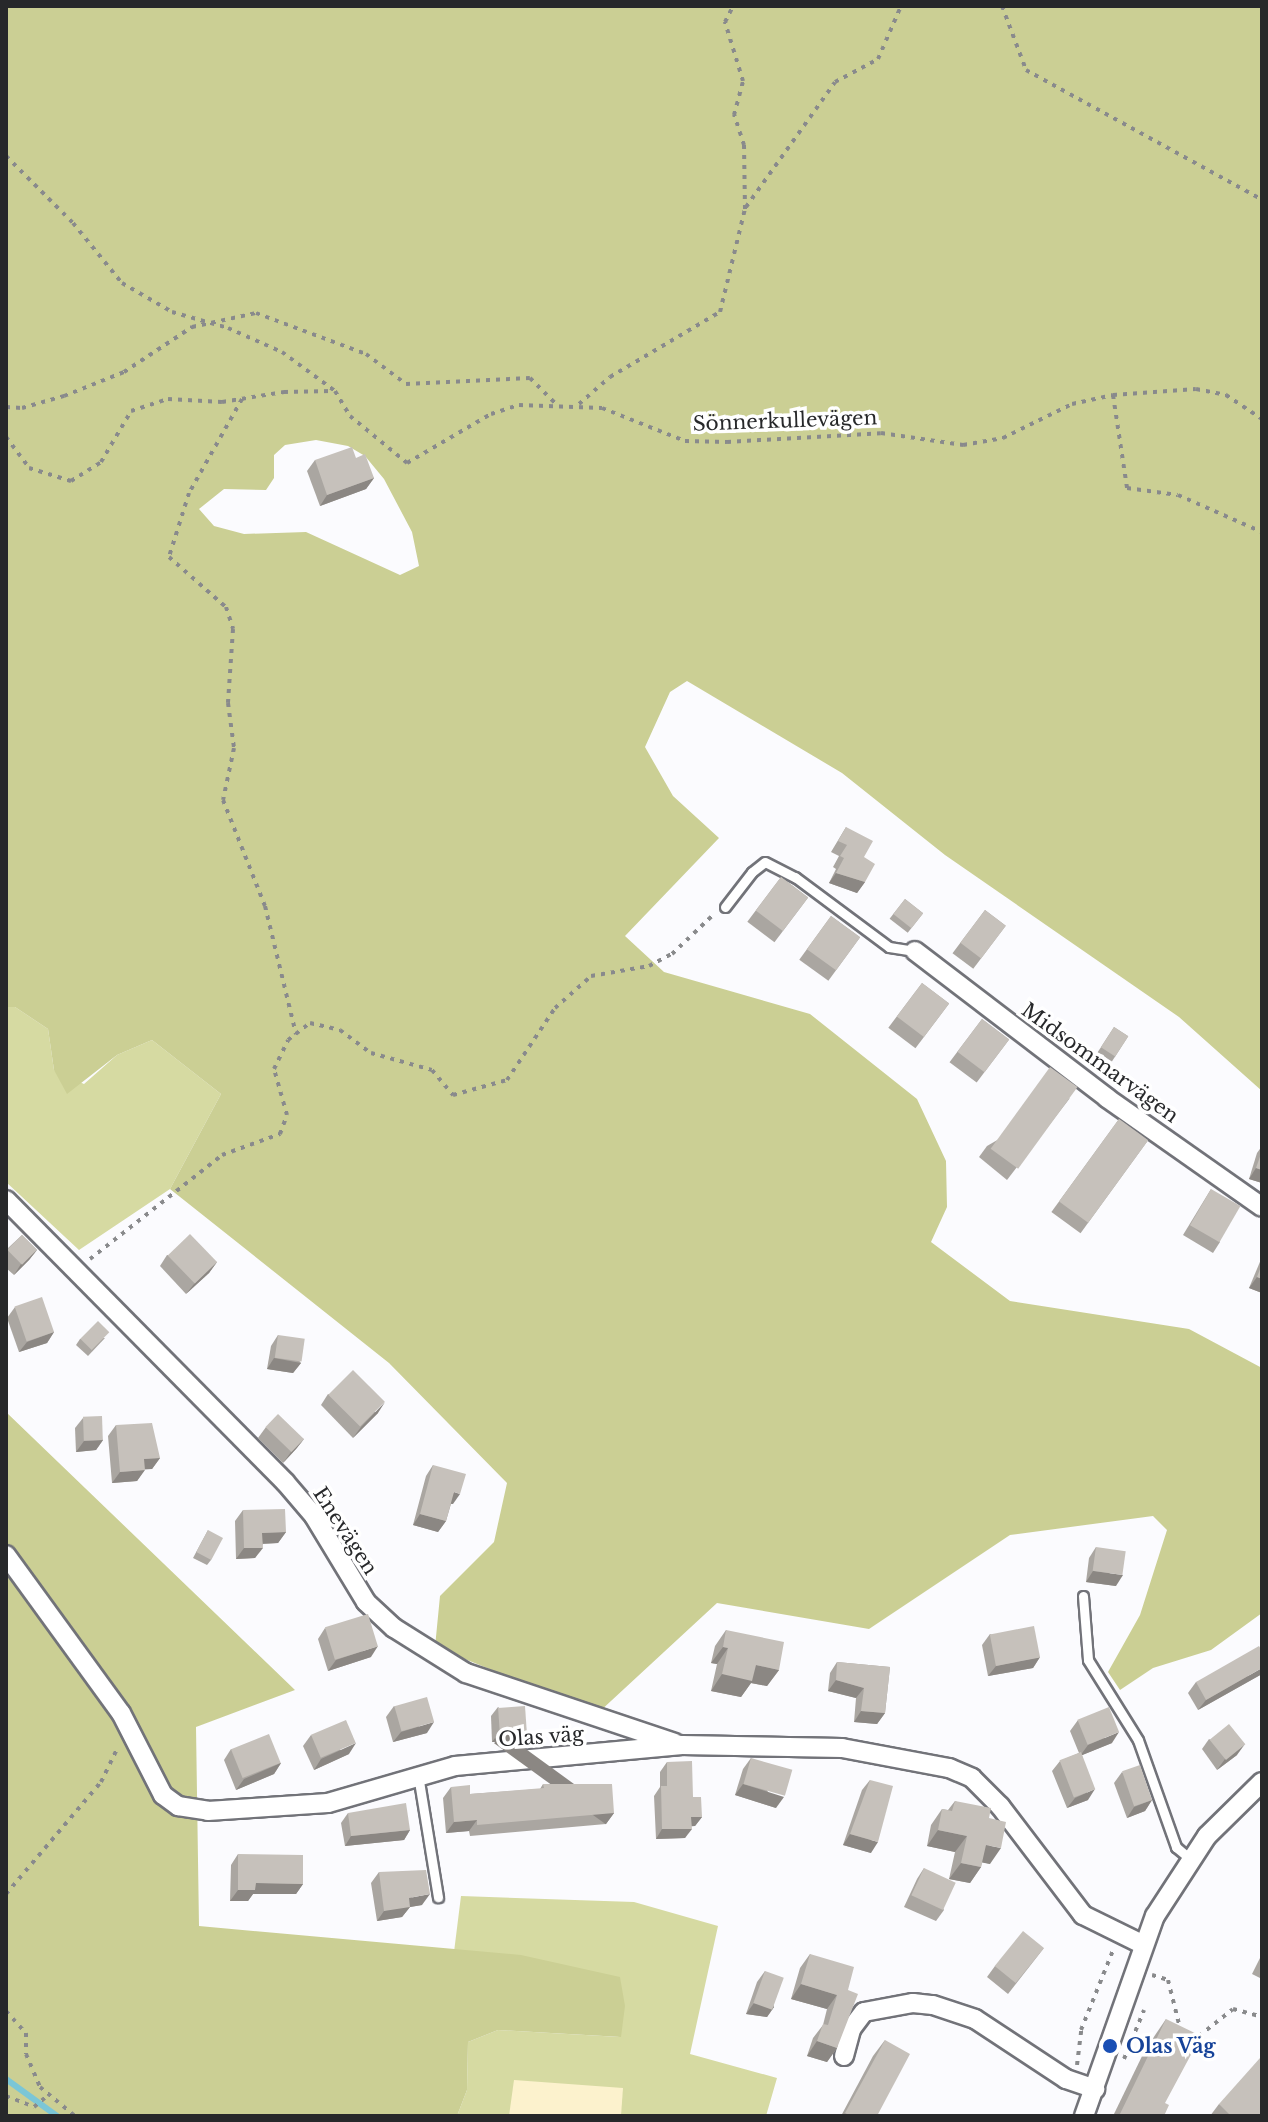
<!DOCTYPE html>
<meta charset="utf-8">
<style>
body{margin:0}
#map{position:relative;width:1268px;height:2122px;overflow:hidden;background:#fbfbfe;font-family:"Libre Baskerville",serif}
div>[style]{position:absolute}
[style*='--x']{left:calc(var(--x)*1px);top:calc(var(--y)*1px);width:calc(var(--w)*1px);rotate:calc(var(--a)*1deg)}
.green>*{inset:0;background:#d6daa2}
.forest>*{inset:0;background:#cbcf94}
.sand>*{inset:0;background:#fcf2cd}
.stream>*{height:6px;margin:-3px;padding:0 3px;transform-origin:3px;border-radius:3px;background:#7bc6d6}
.path>*{height:4px;margin-top:-2px;transform-origin:0;background:repeating-linear-gradient(90deg,#898a8c 0 4px,transparent 0 10px)}
.roads{filter:drop-shadow(2px 0 #727379) drop-shadow(-2px 0 #727379) drop-shadow(0 2px #727379) drop-shadow(0 -2px #727379)}
.service>*{height:9px;margin:-4.5px;padding:0 4.5px;transform-origin:4.5px;border-radius:4.5px;background:#fff}
.minor>*{height:18px;margin:-9px;padding:0 9px;transform-origin:9px;border-radius:9px;background:#fff}
.wall>*{inset:0;background:#aaa6a1;transform-origin:0 0}
.shaded-wall>*{inset:0;background:#8b8783;transform-origin:0 0}
.building>*{inset:0;background:#c6c1bb;transform-origin:0 0}
.dots>*{width:22px;height:22px;translate:-50% -50%;box-sizing:border-box;border:4px solid #fff;border-radius:50%}
span{translate:-50% -50%;white-space:nowrap;text-align:center;line-height:1.15;-webkit-text-stroke:7px #fff;paint-order:stroke}
.street-label{font-size:20px;color:#27282a}
.transit-label{font-size:20px;color:#164399;font-weight:700}
.left{translate:0 -50%;text-align:left}
.frame{position:absolute;inset:0;border:8px solid #27282a;pointer-events:none}
</style>
<div id="map">
<div class="green">
<i style="clip-path:polygon(6px 1007px,15px 1007px,48px 1029px,54px 1070px,84px 1084px,117px 1055px,152px 1040px,221px 1094px,170px 1189px,79px 1250px,6px 1182px)"></i>
<i style="clip-path:polygon(461px 1896px,634px 1902px,718px 1926px,690px 2054px,777px 2078px,766px 2116px,457px 2116px,467px 2090px,468px 2042px,498px 2030px,620px 2037px,454px 1952px)"></i>
</div>
<div class="forest">
<i style="clip-path:polygon(evenodd,6px 6px,1262px 6px,1262px 1091px,1179px 1017px,945px 855px,842px 773px,687px 681px,670px 692px,645px 747px,673px 796px,719px 838px,625px 936px,664px 972px,810px 1014px,917px 1099px,946px 1161px,947px 1207px,931px 1242px,1010px 1301px,1189px 1329px,1262px 1368px,1262px 1613px,1211px 1650px,1153px 1668px,1120px 1690px,1108px 1672px,1140px 1615px,1167px 1530px,1153px 1516px,1010px 1535px,869px 1629px,717px 1603px,598px 1713px,435px 1647px,440px 1596px,494px 1542px,507px 1483px,389px 1363px,170px 1189px,221px 1094px,152px 1040px,117px 1055px,67px 1094px,54px 1070px,48px 1029px,15px 1007px,6px 1007px,6px 6px,316px 440px,348px 446px,365px 456px,384px 479px,412px 532px,419px 566px,400px 575px,306px 532px,244px 534px,214px 526px,199px 509px,224px 489px,266px 490px,274px 478px,274px 455px,285px 445px,316px 440px)"></i>
<i style="clip-path:polygon(6px 1412px,295px 1690px,196px 1727px,199px 1926px,521px 1955px,620px 1977px,625px 2006px,621px 2037px,498px 2030px,468px 2042px,467px 2090px,457px 2116px,6px 2116px)"></i>
</div>
<div class="sand">
<i style="clip-path:polygon(514px 2080px,623px 2088px,621px 2116px,509px 2116px)"></i>
</div>
<div class="stream">
<i style="--x:6;--y:2079;--w:63;--a:36"></i>
</div>
<div class="path">
<i style="--x:1002;--y:6;--w:68;--a:69.4"></i>
<i style="--x:1026;--y:70;--w:269;--a:28.8"></i>
<i style="--x:6;--y:156;--w:95;--a:45"></i>
<i style="--x:73;--y:223;--w:77;--a:50.8"></i>
<i style="--x:122;--y:283;--w:58;--a:30.1"></i>
<i style="--x:172;--y:312;--w:58;--a:15.9"></i>
<i style="--x:228;--y:328;--w:59;--a:24"></i>
<i style="--x:282;--y:352;--w:66;--a:36.3"></i>
<i style="--x:335;--y:391;--w:29;--a:59"></i>
<i style="--x:350;--y:416;--w:74;--a:39.5"></i>
<i style="--x:407;--y:463;--w:97;--a:-30.3"></i>
<i style="--x:491;--y:414;--w:29;--a:-18"></i>
<i style="--x:519;--y:405;--w:83;--a:2.1"></i>
<i style="--x:602;--y:408;--w:89;--a:21.7"></i>
<i style="--x:685;--y:441;--w:42;--a:1.4"></i>
<i style="--x:727;--y:442;--w:154;--a:-3.3"></i>
<i style="--x:881;--y:433;--w:83;--a:8.3"></i>
<i style="--x:963;--y:445;--w:41;--a:-9.9"></i>
<i style="--x:1003;--y:438;--w:77;--a:-26.2"></i>
<i style="--x:1072;--y:404;--w:42;--a:-12.4"></i>
<i style="--x:1113;--y:395;--w:83;--a:-4.1"></i>
<i style="--x:1196;--y:389;--w:31;--a:11"></i>
<i style="--x:1226;--y:395;--w:43;--a:33.7"></i>
<i style="--x:746;--y:207;--w:153;--a:-54.5"></i>
<i style="--x:835;--y:82;--w:49;--a:-28.1"></i>
<i style="--x:878;--y:59;--w:58;--a:-66.5"></i>
<i style="--x:1113;--y:395;--w:94;--a:81.4"></i>
<i style="--x:1127;--y:488;--w:51;--a:7.8"></i>
<i style="--x:1178;--y:495;--w:92;--a:23.8"></i>
<i style="--x:242;--y:399;--w:108;--a:119.4"></i>
<i style="--x:189;--y:493;--w:67;--a:107.4"></i>
<i style="--x:169;--y:557;--w:76;--a:41.3"></i>
<i style="--x:226;--y:607;--w:23;--a:72"></i>
<i style="--x:233;--y:629;--w:74;--a:93.9"></i>
<i style="--x:228;--y:703;--w:45;--a:82.4"></i>
<i style="--x:234;--y:748;--w:53;--a:101.9"></i>
<i style="--x:223;--y:800;--w:114;--a:68.4"></i>
<i style="--x:265;--y:906;--w:132;--a:76.4"></i>
<i style="--x:579;--y:404;--w:41;--a:-41.1"></i>
<i style="--x:610;--y:377;--w:128;--a:-30.6"></i>
<i style="--x:720;--y:312;--w:106;--a:-76.4"></i>
<i style="--x:745;--y:209;--w:64;--a:-90.9"></i>
<i style="--x:744;--y:145;--w:32;--a:-108"></i>
<i style="--x:734;--y:115;--w:35;--a:-75"></i>
<i style="--x:743;--y:81;--w:62;--a:-107"></i>
<i style="--x:725;--y:22;--w:18;--a:-63"></i>
<i style="--x:6;--y:407;--w:16;--a:4"></i>
<i style="--x:22;--y:408;--w:44;--a:-15.9"></i>
<i style="--x:64;--y:396;--w:65;--a:-21.8"></i>
<i style="--x:124;--y:372;--w:82;--a:-33.5"></i>
<i style="--x:192;--y:327;--w:66;--a:-12.3"></i>
<i style="--x:256;--y:313;--w:117;--a:20.4"></i>
<i style="--x:366;--y:354;--w:50;--a:36.9"></i>
<i style="--x:406;--y:384;--w:124;--a:-2.8"></i>
<i style="--x:530;--y:378;--w:38;--a:45"></i>
<i style="--x:6;--y:437;--w:39;--a:53"></i>
<i style="--x:29;--y:468;--w:44;--a:17.2"></i>
<i style="--x:71;--y:481;--w:36;--a:-32"></i>
<i style="--x:101;--y:462;--w:59;--a:-59.5"></i>
<i style="--x:131;--y:411;--w:39;--a:-18"></i>
<i style="--x:168;--y:399;--w:54;--a:3.2"></i>
<i style="--x:222;--y:402;--w:63;--a:-9.2"></i>
<i style="--x:284;--y:392;--w:48;--a:-1.2"></i>
<i style="--x:90;--y:1259;--w:168;--a:-38.2"></i>
<i style="--x:222;--y:1155;--w:62;--a:-19.9"></i>
<i style="--x:280;--y:1134;--w:20;--a:-70"></i>
<i style="--x:287;--y:1115;--w:48;--a:-105.8"></i>
<i style="--x:274;--y:1069;--w:32;--a:-64"></i>
<i style="--x:288;--y:1040;--w:28;--a:-38"></i>
<i style="--x:310;--y:1023;--w:31;--a:13"></i>
<i style="--x:340;--y:1030;--w:39;--a:37"></i>
<i style="--x:371;--y:1053;--w:63;--a:15.6"></i>
<i style="--x:432;--y:1070;--w:33;--a:50"></i>
<i style="--x:453;--y:1095;--w:56;--a:-15.5"></i>
<i style="--x:507;--y:1080;--w:87;--a:-56.3"></i>
<i style="--x:555;--y:1008;--w:48;--a:-41.6"></i>
<i style="--x:591;--y:976;--w:59;--a:-9.8"></i>
<i style="--x:649;--y:966;--w:26;--a:-28"></i>
<i style="--x:672;--y:954;--w:57;--a:-43.6"></i>
<i style="--x:6;--y:1894;--w:147;--a:-49.7"></i>
<i style="--x:101;--y:1782;--w:39;--a:-64"></i>
<i style="--x:1152;--y:1975;--w:17;--a:17"></i>
<i style="--x:1168;--y:1980;--w:49;--a:76"></i>
<i style="--x:6;--y:2011;--w:30;--a:48"></i>
<i style="--x:26;--y:2033;--w:21;--a:90"></i>
<i style="--x:26;--y:2054;--w:36;--a:67"></i>
<i style="--x:40;--y:2087;--w:45;--a:39.6"></i>
<i style="--x:1199;--y:2036;--w:43;--a:-38.5"></i>
<i style="--x:1233;--y:2009;--w:30;--a:15"></i>
<i style="--x:1124;--y:2059;--w:53;--a:-67.8"></i>
<i style="--x:1077;--y:2065;--w:35;--a:-83"></i>
<i style="--x:1081;--y:2030;--w:88;--a:-68.1"></i>
<i style="--x:6;--y:2096;--w:30;--a:21"></i>
<i style="--x:34;--y:2107;--w:17;--a:-40"></i>
</div>
<div class="roads">
<div class="service">
<i style="--x:725;--y:907;--w:44;--a:-52.4"></i>
<i style="--x:752;--y:872;--w:16;--a:-38"></i>
<i style="--x:765;--y:862;--w:34;--a:27"></i>
<i style="--x:795;--y:877;--w:117;--a:36.7"></i>
<i style="--x:889;--y:947;--w:26;--a:9"></i>
<i style="--x:1083;--y:1596;--w:64;--a:85.5"></i>
<i style="--x:1088;--y:1660;--w:94;--a:58"></i>
<i style="--x:1138;--y:1740;--w:114;--a:70.4"></i>
<i style="--x:1176;--y:1847;--w:17;--a:40"></i>
<i style="--x:418;--y:1775;--w:124;--a:80.7"></i>
</div>
<div class="minor">
<i style="--x:915;--y:951;--w:242;--a:37.4"></i>
<i style="--x:1107;--y:1098;--w:189;--a:35.1"></i>
<i style="--x:6;--y:1200;--w:397;--a:45.3"></i>
<i style="--x:285;--y:1482;--w:45;--a:49.5"></i>
<i style="--x:314;--y:1516;--w:100;--a:58.8"></i>
<i style="--x:366;--y:1602;--w:38;--a:43"></i>
<i style="--x:394;--y:1628;--w:85;--a:32"></i>
<i style="--x:466;--y:1673;--w:220;--a:18.5"></i>
<i style="--x:6;--y:1555;--w:195;--a:54"></i>
<i style="--x:121;--y:1713;--w:92;--a:62.9"></i>
<i style="--x:163;--y:1795;--w:19;--a:36"></i>
<i style="--x:178;--y:1806;--w:30;--a:9"></i>
<i style="--x:208;--y:1811;--w:120;--a:-3.8"></i>
<i style="--x:328;--y:1803;--w:132;--a:-16.2"></i>
<i style="--x:455;--y:1766;--w:228;--a:-5.3"></i>
<i style="--x:682;--y:1745;--w:160;--a:1.1"></i>
<i style="--x:842;--y:1748;--w:109;--a:10.6"></i>
<i style="--x:949;--y:1768;--w:25;--a:23"></i>
<i style="--x:972;--y:1778;--w:40;--a:45"></i>
<i style="--x:1000;--y:1806;--w:137;--a:52.7"></i>
<i style="--x:1083;--y:1915;--w:66;--a:26.2"></i>
<i style="--x:844;--y:2056;--w:28;--a:-75"></i>
<i style="--x:851;--y:2029;--w:21;--a:-53"></i>
<i style="--x:864;--y:2012;--w:50;--a:-10.4"></i>
<i style="--x:913;--y:2003;--w:20;--a:6"></i>
<i style="--x:933;--y:2005;--w:44;--a:18.4"></i>
<i style="--x:975;--y:2019;--w:109;--a:33.4"></i>
<i style="--x:1066;--y:2079;--w:31;--a:19"></i>
<i style="--x:1084;--y:2116;--w:212;--a:-70.5"></i>
<i style="--x:1155;--y:1916;--w:95;--a:-57"></i>
<i style="--x:1207;--y:1836;--w:77;--a:-44.5"></i>
</div>
</div>
<div class="wall">
<i style="clip-path:polygon(356px 458px,374px 478px,366px 489px,320px 506px,307px 471px,315px 460px)"></i>
<i style="clip-path:polygon(846px 827px,864px 857px,865px 882px,857px 893px,829px 883px,836px 869px,833px 867px,839px 856px,831px 852px)"></i>
<i style="left:781px;top:877px;width:34px;height:56px;rotate:37deg"></i>
<i style="left:905px;top:899px;width:23px;height:25px;rotate:38deg"></i>
<i style="left:985px;top:910px;width:26px;height:54px;rotate:37deg"></i>
<i style="left:831px;top:916px;width:36px;height:54px;rotate:36deg"></i>
<i style="left:922px;top:983px;width:34px;height:56px;rotate:37deg"></i>
<i style="left:982px;top:1019px;width:34px;height:54px;rotate:37deg"></i>
<i style="left:1114px;top:1027px;width:17px;height:30px;rotate:33deg"></i>
<i style="clip-path:polygon(1070px 1098px,1007px 1180px,979px 1157px,987px 1146px)"></i>
<i style="left:1119px;top:1119px;width:36px;height:115px;rotate:36deg"></i>
<i style="clip-path:polygon(1262px 1146px,1262px 1183px,1249px 1179px,1257px 1153px)"></i>
<i style="clip-path:polygon(1211px 1189px,1220px 1242px,1213px 1253px,1183px 1235px)"></i>
<i style="clip-path:polygon(22px 1235px,37px 1250px,29px 1260px,14px 1275px,6px 1268px,6px 1250px)"></i>
<i style="clip-path:polygon(167px 1255px,217px 1262px,209px 1273px,186px 1294px,160px 1266px)"></i>
<i style="clip-path:polygon(1262px 1257px,1262px 1293px,1249px 1288px)"></i>
<i style="clip-path:polygon(15px 1307px,54px 1332px,47px 1343px,19px 1352px,7px 1318px)"></i>
<i style="clip-path:polygon(278px 1335px,301px 1363px,293px 1373px,267px 1369px,271px 1346px)"></i>
<i style="clip-path:polygon(105px 1338px,88px 1356px,76px 1345px,80px 1339px)"></i>
<i style="clip-path:polygon(328px 1394px,378px 1413px,353px 1438px,321px 1405px)"></i>
<i style="clip-path:polygon(83px 1418px,103px 1440px,96px 1450px,76px 1452px,75px 1428px)"></i>
<i style="clip-path:polygon(116px 1425px,160px 1458px,152px 1469px,145px 1469px,137px 1481px,112px 1483px,108px 1436px)"></i>
<i style="clip-path:polygon(266px 1427px,304px 1439px,296px 1449px,283px 1463px,258px 1438px)"></i>
<i style="clip-path:polygon(433px 1465px,453px 1504px,451px 1504px,446px 1521px,438px 1532px,413px 1525px,426px 1476px)"></i>
<i style="clip-path:polygon(243px 1510px,286px 1532px,278px 1543px,263px 1544px,255px 1558px,236px 1559px,235px 1521px)"></i>
<i style="clip-path:polygon(208px 1530px,211px 1560px,207px 1565px,193px 1558px)"></i>
<i style="clip-path:polygon(1096px 1547px,1116px 1586px,1086px 1582px,1089px 1558px)"></i>
<i style="clip-path:polygon(325px 1628px,371px 1657px,328px 1671px,318px 1639px)"></i>
<i style="clip-path:polygon(726px 1630px,779px 1670px,767px 1686px,751px 1683px,741px 1697px,711px 1691px,717px 1664px,711px 1663px,715px 1646px)"></i>
<i style="clip-path:polygon(990px 1634px,1040px 1657px,1033px 1668px,988px 1676px,982px 1645px)"></i>
<i style="clip-path:polygon(837px 1662px,890px 1667px,885px 1713px,877px 1724px,854px 1722px,856px 1698px,828px 1691px,830px 1673px)"></i>
<i style="clip-path:polygon(1262px 1674px,1198px 1710px,1188px 1693px,1196px 1682px)"></i>
<i style="clip-path:polygon(394px 1706px,427px 1733px,393px 1742px,386px 1717px)"></i>
<i style="clip-path:polygon(498px 1707px,527px 1732px,520px 1741px,492px 1742px,491px 1716px)"></i>
<i style="clip-path:polygon(1078px 1720px,1112px 1743px,1082px 1755px,1088px 1800px,1067px 1808px,1052px 1771px,1060px 1761px,1079px 1753px,1070px 1731px)"></i>
<i style="clip-path:polygon(311px 1735px,349px 1754px,314px 1770px,303px 1746px)"></i>
<i style="clip-path:polygon(1209px 1739px,1237px 1755px,1217px 1770px,1202px 1749px)"></i>
<i style="clip-path:polygon(231px 1749px,281px 1763px,274px 1774px,236px 1790px,224px 1760px)"></i>
<i style="clip-path:polygon(751px 1758px,776px 1808px,735px 1795px,743px 1769px)"></i>
<i style="clip-path:polygon(667px 1762px,693px 1797px,702px 1817px,695px 1826px,691px 1826px,685px 1838px,656px 1839px,654px 1796px,660px 1787px,660px 1772px)"></i>
<i style="clip-path:polygon(1122px 1772px,1152px 1800px,1145px 1811px,1127px 1818px,1114px 1783px)"></i>
<i style="clip-path:polygon(870px 1780px,871px 1853px,843px 1845px,862px 1790px)"></i>
<i style="clip-path:polygon(543px 1784px,614px 1813px,606px 1824px,470px 1836px,469px 1831px,446px 1833px,443px 1798px,451px 1787px,470px 1794px,540px 1789px)"></i>
<i style="clip-path:polygon(955px 1801px,989px 1818px,990px 1864px,982px 1862px,981px 1867px,970px 1883px,949px 1879px,955px 1852px,927px 1846px,931px 1825px,942px 1809px,948px 1810px)"></i>
<i style="clip-path:polygon(348px 1813px,410px 1830px,404px 1840px,345px 1846px,341px 1823px)"></i>
<i style="clip-path:polygon(238px 1854px,303px 1884px,296px 1894px,253px 1894px,248px 1901px,230px 1901px,231px 1865px)"></i>
<i style="clip-path:polygon(924px 1868px,944px 1910px,936px 1921px,904px 1907px,917px 1879px)"></i>
<i style="clip-path:polygon(379px 1872px,422px 1905px,410px 1907px,402px 1917px,377px 1921px,371px 1883px)"></i>
<i style="clip-path:polygon(1044px 1948px,1008px 1994px,987px 1977px,995px 1966px)"></i>
<i style="clip-path:polygon(810px 1954px,848px 1990px,837px 2048px,827px 2062px,807px 2056px,813px 2038px,823px 2025px,827px 2009px,791px 1999px,800px 1968px)"></i>
<i style="clip-path:polygon(1262px 1954px,1262px 1979px,1252px 1974px)"></i>
<i style="clip-path:polygon(765px 1971px,774px 2007px,767px 2017px,746px 2014px,757px 1982px)"></i>
<i style="clip-path:polygon(1166px 2019px,1164px 2116px,1113px 2116px,1145px 2050px)"></i>
<i style="clip-path:polygon(885px 2040px,877px 2116px,841px 2116px,873px 2056px)"></i>
<i style="clip-path:polygon(1219px 2104px,1262px 2116px,1210px 2116px)"></i>
</div>
<div class="shaded-wall">
<i style="clip-path:polygon(374px 478px,366px 489px,320px 506px,327px 495px)"></i>
<i style="clip-path:polygon(836px 873px,865px 882px,857px 893px,829px 883px)"></i>
<i style="clip-path:polygon(1256px 1168px,1262px 1170px,1262px 1183px,1249px 1179px)"></i>
<i style="clip-path:polygon(37px 1250px,29px 1260px,14px 1275px,21px 1264px)"></i>
<i style="clip-path:polygon(217px 1262px,209px 1273px,186px 1294px,194px 1284px)"></i>
<i style="clip-path:polygon(1257px 1277px,1262px 1279px,1262px 1293px,1249px 1288px)"></i>
<i style="clip-path:polygon(54px 1332px,47px 1343px,19px 1352px,27px 1342px)"></i>
<i style="clip-path:polygon(274px 1358px,301px 1363px,293px 1373px,267px 1369px)"></i>
<i style="clip-path:polygon(385px 1402px,378px 1413px,353px 1438px,361px 1427px)"></i>
<i style="clip-path:polygon(304px 1439px,296px 1449px,283px 1463px,291px 1452px)"></i>
<i style="clip-path:polygon(103px 1440px,96px 1450px,76px 1452px,84px 1441px)"></i>
<i style="clip-path:polygon(160px 1458px,152px 1469px,136px 1470px,144px 1459px)"></i>
<i style="clip-path:polygon(145px 1470px,137px 1481px,112px 1483px,120px 1472px)"></i>
<i style="clip-path:polygon(454px 1492px,460px 1494px,453px 1504px,446px 1503px)"></i>
<i style="clip-path:polygon(420px 1514px,446px 1521px,438px 1532px,413px 1525px)"></i>
<i style="clip-path:polygon(286px 1532px,278px 1543px,255px 1544px,262px 1533px)"></i>
<i style="clip-path:polygon(244px 1548px,263px 1548px,255px 1558px,236px 1559px)"></i>
<i style="clip-path:polygon(1093px 1571px,1123px 1575px,1116px 1586px,1086px 1582px)"></i>
<i style="clip-path:polygon(378px 1646px,371px 1657px,328px 1671px,336px 1660px)"></i>
<i style="clip-path:polygon(723px 1647px,728px 1648px,717px 1664px,711px 1663px)"></i>
<i style="clip-path:polygon(1040px 1657px,1033px 1668px,988px 1676px,996px 1666px)"></i>
<i style="clip-path:polygon(756px 1665px,779px 1670px,767px 1686px,751px 1683px,741px 1697px,711px 1691px,722px 1674px)"></i>
<i style="clip-path:polygon(1262px 1668px,1262px 1674px,1198px 1710px,1206px 1700px)"></i>
<i style="clip-path:polygon(836px 1680px,864px 1688px,856px 1698px,828px 1691px)"></i>
<i style="clip-path:polygon(861px 1711px,885px 1713px,877px 1724px,854px 1722px)"></i>
<i style="clip-path:polygon(434px 1722px,427px 1733px,393px 1742px,401px 1732px)"></i>
<i style="clip-path:polygon(527px 1732px,520px 1741px,492px 1742px,499px 1733px)"></i>
<i style="clip-path:polygon(1119px 1732px,1112px 1743px,1080px 1756px,1088px 1745px)"></i>
<i style="clip-path:polygon(356px 1743px,349px 1754px,314px 1770px,321px 1759px)"></i>
<i style="clip-path:polygon(1245px 1744px,1237px 1755px,1217px 1770px,1225px 1759px)"></i>
<i style="clip-path:polygon(281px 1763px,274px 1774px,236px 1790px,244px 1779px)"></i>
<i style="clip-path:polygon(743px 1784px,784px 1797px,776px 1808px,735px 1795px)"></i>
<i style="clip-path:polygon(1095px 1789px,1088px 1800px,1067px 1808px,1075px 1798px)"></i>
<i style="clip-path:polygon(1152px 1800px,1145px 1811px,1127px 1818px,1134px 1807px)"></i>
<i style="left:614px;top:1813px;width:14px;height:138px;rotate:126deg"></i>
<i style="clip-path:polygon(691px 1817px,702px 1817px,695px 1826px,684px 1827px)"></i>
<i style="clip-path:polygon(477px 1820px,469px 1831px,446px 1833px,454px 1822px)"></i>
<i style="clip-path:polygon(662px 1829px,692px 1829px,685px 1838px,656px 1839px)"></i>
<i style="clip-path:polygon(410px 1830px,404px 1840px,345px 1846px,351px 1836px)"></i>
<i style="clip-path:polygon(938px 1830px,967px 1836px,955px 1852px,927px 1846px)"></i>
<i style="clip-path:polygon(850px 1834px,878px 1842px,871px 1853px,843px 1845px)"></i>
<i style="clip-path:polygon(986px 1845px,1001px 1848px,990px 1864px,974px 1861px)"></i>
<i style="clip-path:polygon(961px 1863px,981px 1867px,970px 1883px,949px 1879px)"></i>
<i style="clip-path:polygon(256px 1883px,303px 1884px,296px 1894px,253px 1894px,248px 1901px,230px 1901px,238px 1890px)"></i>
<i style="clip-path:polygon(430px 1894px,422px 1905px,410px 1907px,402px 1917px,377px 1921px,384px 1911px,409px 1898px)"></i>
<i style="clip-path:polygon(801px 1984px,837px 1995px,827px 2009px,791px 1999px)"></i>
<i style="clip-path:polygon(754px 2003px,774px 2007px,767px 2017px,746px 2014px)"></i>
<i style="clip-path:polygon(817px 2041px,837px 2048px,827px 2062px,807px 2056px)"></i>
</div>
<div class="building">
<i style="clip-path:polygon(352px 447px,356px 458px,365px 454px,374px 478px,327px 495px,315px 460px)"></i>
<i style="clip-path:polygon(846px 827px,873px 841px,864px 857px,875px 864px,865px 882px,836px 873px,844px 858px,840px 856px,847px 845px,838px 841px)"></i>
<i style="left:781px;top:877px;width:34px;height:42px;rotate:37deg"></i>
<i style="left:905px;top:899px;width:23px;height:19px;rotate:38deg"></i>
<i style="left:985px;top:910px;width:26px;height:41px;rotate:37deg"></i>
<i style="left:831px;top:916px;width:36px;height:41px;rotate:36deg"></i>
<i style="left:922px;top:983px;width:34px;height:42px;rotate:37deg"></i>
<i style="left:982px;top:1019px;width:34px;height:41px;rotate:37deg"></i>
<i style="left:1114px;top:1027px;width:17px;height:24px;rotate:33deg"></i>
<i style="left:1050px;top:1067px;width:34px;height:101px;rotate:36deg"></i>
<i style="left:1119px;top:1119px;width:36px;height:102px;rotate:36deg"></i>
<i style="clip-path:polygon(1262px 1151px,1262px 1170px,1256px 1168px)"></i>
<i style="left:1211px;top:1189px;width:34px;height:42px;rotate:30deg"></i>
<i style="left:190px;top:1234px;width:39px;height:31px;rotate:46deg"></i>
<i style="left:22px;top:1235px;width:21px;height:21px;rotate:45deg"></i>
<i style="clip-path:polygon(1262px 1264px,1262px 1279px,1257px 1277px)"></i>
<i style="left:42px;top:1297px;width:37px;height:29px;rotate:71deg"></i>
<i style="left:98px;top:1321px;width:16px;height:25px;rotate:45deg"></i>
<i style="left:278px;top:1335px;width:27px;height:23px;rotate:8deg"></i>
<i style="left:353px;top:1370px;width:45px;height:35px;rotate:45deg"></i>
<i style="left:278px;top:1414px;width:36px;height:18px;rotate:44deg"></i>
<i style="left:102px;top:1416px;width:24px;height:19px;rotate:88deg"></i>
<i style="clip-path:polygon(152px 1423px,160px 1458px,144px 1459px,145px 1470px,120px 1472px,116px 1425px)"></i>
<i style="clip-path:polygon(433px 1465px,466px 1474px,460px 1494px,454px 1492px,446px 1521px,420px 1514px)"></i>
<i style="clip-path:polygon(285px 1509px,286px 1532px,262px 1533px,263px 1548px,244px 1548px,243px 1510px)"></i>
<i style="left:208px;top:1530px;width:17px;height:25px;rotate:28deg"></i>
<i style="left:1096px;top:1547px;width:30px;height:24px;rotate:8deg"></i>
<i style="left:368px;top:1614px;width:34px;height:45px;rotate:73deg"></i>
<i style="left:1034px;top:1626px;width:32px;height:45px;rotate:79deg"></i>
<i style="clip-path:polygon(726px 1630px,784px 1642px,779px 1670px,756px 1665px,752px 1681px,722px 1674px,728px 1648px,723px 1647px)"></i>
<i style="clip-path:polygon(1259px 1646px,1262px 1651px,1262px 1668px,1206px 1700px,1196px 1682px)"></i>
<i style="clip-path:polygon(837px 1662px,890px 1667px,885px 1713px,861px 1711px,864px 1688px,836px 1680px)"></i>
<i style="left:427px;top:1697px;width:26px;height:34px;rotate:74deg"></i>
<i style="left:525px;top:1706px;width:26px;height:27px;rotate:86deg"></i>
<i style="left:1109px;top:1707px;width:27px;height:34px;rotate:68deg"></i>
<i style="left:346px;top:1720px;width:25px;height:38px;rotate:67deg"></i>
<i style="left:1229px;top:1724px;width:26px;height:25px;rotate:51deg"></i>
<i style="left:269px;top:1734px;width:31px;height:41px;rotate:68deg"></i>
<i style="left:1081px;top:1752px;width:40px;height:23px;rotate:69deg"></i>
<i style="left:751px;top:1758px;width:43px;height:27px;rotate:16deg"></i>
<i style="clip-path:polygon(692px 1761px,693px 1797px,701px 1797px,702px 1817px,691px 1817px,692px 1829px,662px 1829px,661px 1786px,667px 1786px,667px 1762px)"></i>
<i style="left:1140px;top:1765px;width:37px;height:19px;rotate:71deg"></i>
<i style="clip-path:polygon(870px 1780px,893px 1786px,878px 1842px,850px 1834px)"></i>
<i style="clip-path:polygon(543px 1784px,612px 1784px,614px 1813px,477px 1825px,477px 1820px,454px 1822px,451px 1787px,470px 1785px,470px 1794px,544px 1788px)"></i>
<i style="clip-path:polygon(955px 1801px,991px 1808px,989px 1818px,1006px 1822px,1001px 1848px,986px 1845px,981px 1867px,961px 1863px,967px 1836px,938px 1830px,942px 1809px,952px 1811px)"></i>
<i style="clip-path:polygon(406px 1803px,410px 1830px,351px 1836px,348px 1813px)"></i>
<i style="clip-path:polygon(238px 1854px,303px 1855px,303px 1884px,256px 1883px,255px 1890px,238px 1890px)"></i>
<i style="left:924px;top:1868px;width:35px;height:30px;rotate:25deg"></i>
<i style="clip-path:polygon(426px 1870px,430px 1894px,409px 1898px,410px 1907px,384px 1911px,379px 1872px)"></i>
<i style="left:1023px;top:1931px;width:27px;height:45px;rotate:39deg"></i>
<i style="clip-path:polygon(810px 1954px,854px 1967px,848px 1990px,858px 1994px,837px 2048px,817px 2041px,823px 2024px,828px 2025px,837px 1995px,801px 1984px)"></i>
<i style="left:765px;top:1971px;width:20px;height:34px;rotate:20deg"></i>
<i style="clip-path:polygon(1166px 2019px,1201px 2036px,1165px 2103px,1169px 2105px,1164px 2116px,1119px 2116px)"></i>
<i style="clip-path:polygon(885px 2040px,910px 2054px,877px 2116px,851px 2116px,845px 2113px)"></i>
<i style="clip-path:polygon(1260px 2058px,1262px 2060px,1262px 2116px,1231px 2116px,1219px 2104px)"></i>
</div>
<div class="dots">
<i style="left:1110px;top:2046px;background:#1a4fb4"></i>
</div>
<div class="street-label">
<span style="left:785px;top:421px;rotate:-2deg">Sönnerkullevägen</span>
<span style="left:1100px;top:1063px;rotate:36deg">Midsommarvägen</span>
<span style="left:345px;top:1531px;rotate:57deg">Enevägen</span>
<span style="left:541px;top:1737px;rotate:-4deg">Olas väg</span>
</div>
<div class="transit-label">
<span class="left" style="left:1126px;top:2046px">Olas Väg</span>
</div>
<div class="frame"></div>
</div>
